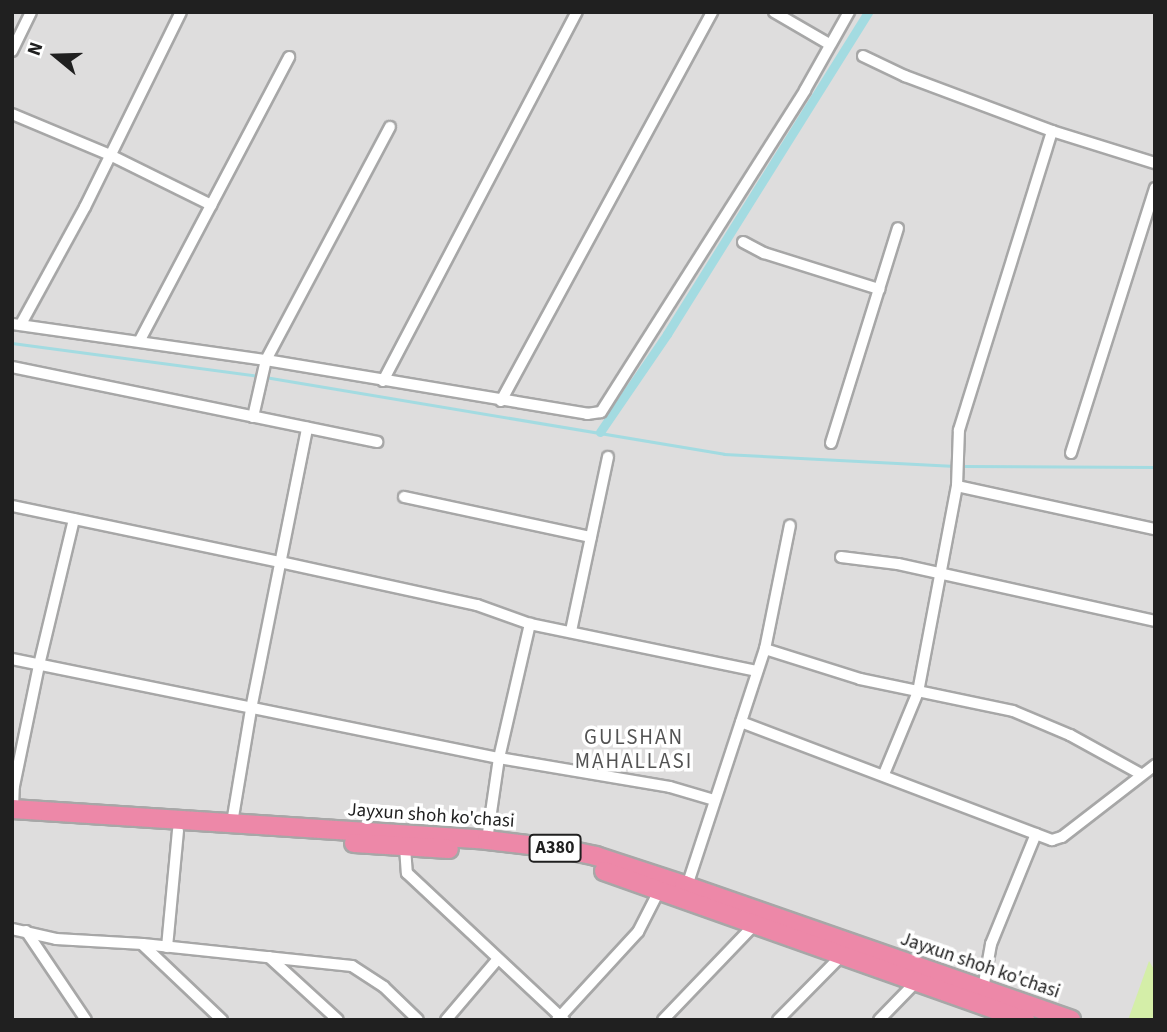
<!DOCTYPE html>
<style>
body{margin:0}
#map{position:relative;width:1167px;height:1032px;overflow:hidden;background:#f1ece5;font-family:"Source Sans 3",sans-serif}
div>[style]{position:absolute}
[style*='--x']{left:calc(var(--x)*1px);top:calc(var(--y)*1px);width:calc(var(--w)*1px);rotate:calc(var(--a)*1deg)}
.residential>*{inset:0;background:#dedddd;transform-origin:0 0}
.grass>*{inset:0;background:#d4eea8}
.stream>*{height:2.5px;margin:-1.25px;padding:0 1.25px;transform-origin:1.25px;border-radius:1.25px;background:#a3dbe1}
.canal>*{height:9px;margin:-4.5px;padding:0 4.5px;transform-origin:4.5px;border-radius:4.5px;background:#a3dbe1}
.roads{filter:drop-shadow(2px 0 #a7a7a7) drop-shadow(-2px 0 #a7a7a7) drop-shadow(0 2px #a7a7a7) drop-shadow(0 -2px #a7a7a7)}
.street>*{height:10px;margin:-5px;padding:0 5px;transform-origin:5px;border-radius:5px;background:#fff}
.highway>*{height:18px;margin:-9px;padding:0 9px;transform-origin:9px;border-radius:9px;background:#ed88a8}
span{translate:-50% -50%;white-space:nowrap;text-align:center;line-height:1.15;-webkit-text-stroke:7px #fff;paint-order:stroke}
.shield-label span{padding:2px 5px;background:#fff;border:2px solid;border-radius:5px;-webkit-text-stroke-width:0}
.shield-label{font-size:18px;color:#202020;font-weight:700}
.street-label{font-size:19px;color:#202020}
.neighbourhood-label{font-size:21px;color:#535353;letter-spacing:2px}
.frame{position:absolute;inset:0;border:14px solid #202020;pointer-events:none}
.north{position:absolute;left:21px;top:21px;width:70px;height:70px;-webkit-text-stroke:5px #fff;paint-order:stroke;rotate:289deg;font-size:19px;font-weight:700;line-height:28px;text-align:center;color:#202020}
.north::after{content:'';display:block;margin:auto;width:24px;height:32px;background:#202020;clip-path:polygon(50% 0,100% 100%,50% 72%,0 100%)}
</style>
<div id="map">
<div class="residential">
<i style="left:12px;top:12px;width:1143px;height:1008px"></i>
</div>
<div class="grass">
<i style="clip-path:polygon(1149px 961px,1155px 971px,1155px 1020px,1128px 1020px)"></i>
</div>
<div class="stream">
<i style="--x:12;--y:343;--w:249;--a:7.6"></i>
<i style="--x:265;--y:377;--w:465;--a:9.5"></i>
<i style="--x:724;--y:454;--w:231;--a:3"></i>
<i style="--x:962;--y:466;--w:193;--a:0.3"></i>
</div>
<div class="canal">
<i style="--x:600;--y:432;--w:119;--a:-55.6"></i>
<i style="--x:667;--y:334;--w:380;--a:-58"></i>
</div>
<div class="roads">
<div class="street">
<i style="--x:774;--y:12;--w:64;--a:30.2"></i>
<i style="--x:12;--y:51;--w:43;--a:-64"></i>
<i style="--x:863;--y:56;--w:47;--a:25.5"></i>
<i style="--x:905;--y:76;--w:157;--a:20.5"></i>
<i style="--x:1052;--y:131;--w:108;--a:17.3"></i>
<i style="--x:12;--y:114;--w:106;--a:22.7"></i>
<i style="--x:110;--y:155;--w:113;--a:26.3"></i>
<i style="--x:743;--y:242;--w:24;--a:28"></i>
<i style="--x:764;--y:253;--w:121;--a:17.4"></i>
<i style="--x:12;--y:324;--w:257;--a:8.1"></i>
<i style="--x:266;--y:360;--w:326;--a:9.5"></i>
<i style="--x:587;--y:414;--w:14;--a:-8"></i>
<i style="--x:601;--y:412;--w:381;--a:-57.6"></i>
<i style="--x:805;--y:90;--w:90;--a:-60.6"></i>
<i style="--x:21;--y:324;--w:133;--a:-61.3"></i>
<i style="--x:85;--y:207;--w:217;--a:-63.8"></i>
<i style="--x:140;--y:340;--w:320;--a:-62.2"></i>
<i style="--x:12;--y:367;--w:373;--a:11.6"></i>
<i style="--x:383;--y:381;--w:417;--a:-62.3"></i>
<i style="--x:501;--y:401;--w:443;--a:-61.5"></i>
<i style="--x:253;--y:417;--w:58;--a:-77.2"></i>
<i style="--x:266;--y:360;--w:264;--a:-62"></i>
<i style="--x:831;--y:443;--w:225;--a:-72.7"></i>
<i style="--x:1071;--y:453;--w:278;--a:-72.4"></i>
<i style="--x:957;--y:486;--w:203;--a:12.3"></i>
<i style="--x:404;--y:497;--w:191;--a:12.1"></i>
<i style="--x:12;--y:506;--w:274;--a:11.8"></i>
<i style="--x:280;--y:562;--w:202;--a:12.3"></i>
<i style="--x:477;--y:605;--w:56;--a:19.7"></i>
<i style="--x:530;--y:624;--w:231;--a:11.7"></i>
<i style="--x:841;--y:557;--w:57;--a:7"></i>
<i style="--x:898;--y:564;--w:263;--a:12.5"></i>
<i style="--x:571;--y:631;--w:178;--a:-78"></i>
<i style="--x:765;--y:649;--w:100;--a:17.5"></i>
<i style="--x:860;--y:679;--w:156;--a:11.8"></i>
<i style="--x:1013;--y:711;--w:62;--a:22.8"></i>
<i style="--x:1070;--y:735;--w:81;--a:28.8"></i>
<i style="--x:12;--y:659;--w:497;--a:11.5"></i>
<i style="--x:499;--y:758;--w:173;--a:9.6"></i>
<i style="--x:670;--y:787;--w:46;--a:16.5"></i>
<i style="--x:741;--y:722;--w:333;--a:20.8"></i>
<i style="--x:1052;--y:840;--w:10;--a:-17"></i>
<i style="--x:1062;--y:837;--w:118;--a:-37.7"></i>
<i style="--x:884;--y:774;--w:89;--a:-67.5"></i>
<i style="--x:918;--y:692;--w:210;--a:-79.3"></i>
<i style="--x:957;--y:486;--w:56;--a:-88"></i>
<i style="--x:959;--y:430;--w:313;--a:-72.7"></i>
<i style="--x:13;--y:809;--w:23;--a:-88"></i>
<i style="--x:14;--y:786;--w:124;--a:-78.3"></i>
<i style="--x:39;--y:665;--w:150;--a:-76.5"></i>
<i style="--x:232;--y:823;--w:116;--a:-80.5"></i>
<i style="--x:251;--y:709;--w:287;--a:-78.7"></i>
<i style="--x:487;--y:840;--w:83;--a:-81.7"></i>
<i style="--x:499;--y:758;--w:138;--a:-77"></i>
<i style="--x:405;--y:847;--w:26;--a:86"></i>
<i style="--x:407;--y:873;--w:215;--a:43.1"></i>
<i style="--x:687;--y:886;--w:250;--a:-71.8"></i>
<i style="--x:765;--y:649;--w:126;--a:-78.6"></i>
<i style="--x:12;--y:929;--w:45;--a:12.8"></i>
<i style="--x:56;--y:939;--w:87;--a:3.3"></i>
<i style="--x:143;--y:944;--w:210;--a:6"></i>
<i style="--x:352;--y:966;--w:38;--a:33"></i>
<i style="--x:384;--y:987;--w:47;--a:44.1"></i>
<i style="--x:26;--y:931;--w:107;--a:56"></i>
<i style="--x:143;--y:945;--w:109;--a:43.5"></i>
<i style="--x:167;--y:947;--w:117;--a:-84.6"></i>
<i style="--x:269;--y:957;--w:93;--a:42.4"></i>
<i style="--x:983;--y:989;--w:46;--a:-79.9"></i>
<i style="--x:991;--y:944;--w:119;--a:-67.8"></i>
<i style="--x:446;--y:1020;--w:80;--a:-49.6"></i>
<i style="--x:557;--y:1020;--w:120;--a:-47.4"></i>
<i style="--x:638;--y:932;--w:46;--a:-62.9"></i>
<i style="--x:663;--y:1020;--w:133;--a:-46.2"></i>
<i style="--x:778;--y:1020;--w:91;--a:-45.4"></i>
<i style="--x:879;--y:1020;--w:53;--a:-45.8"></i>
</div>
<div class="highway">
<i style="--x:12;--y:809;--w:476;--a:3.7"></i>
<i style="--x:487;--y:840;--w:77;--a:6.8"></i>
<i style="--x:563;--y:849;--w:34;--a:12"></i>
<i style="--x:596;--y:856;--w:93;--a:18.2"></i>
<i style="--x:684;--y:885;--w:410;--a:19.2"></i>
<i style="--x:354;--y:843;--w:95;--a:3.6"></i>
<i style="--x:604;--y:871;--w:447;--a:19.5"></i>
</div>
</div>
<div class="shield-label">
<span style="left:555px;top:848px">A380</span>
</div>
<div class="street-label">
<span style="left:431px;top:816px;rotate:4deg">Jayxun shoh ko'chasi</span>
<span style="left:980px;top:966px;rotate:19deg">Jayxun shoh ko'chasi</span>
</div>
<div class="neighbourhood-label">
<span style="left:634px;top:749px">GULSHAN<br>MAHALLASI</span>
</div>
<div class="frame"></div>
<div class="north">N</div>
</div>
